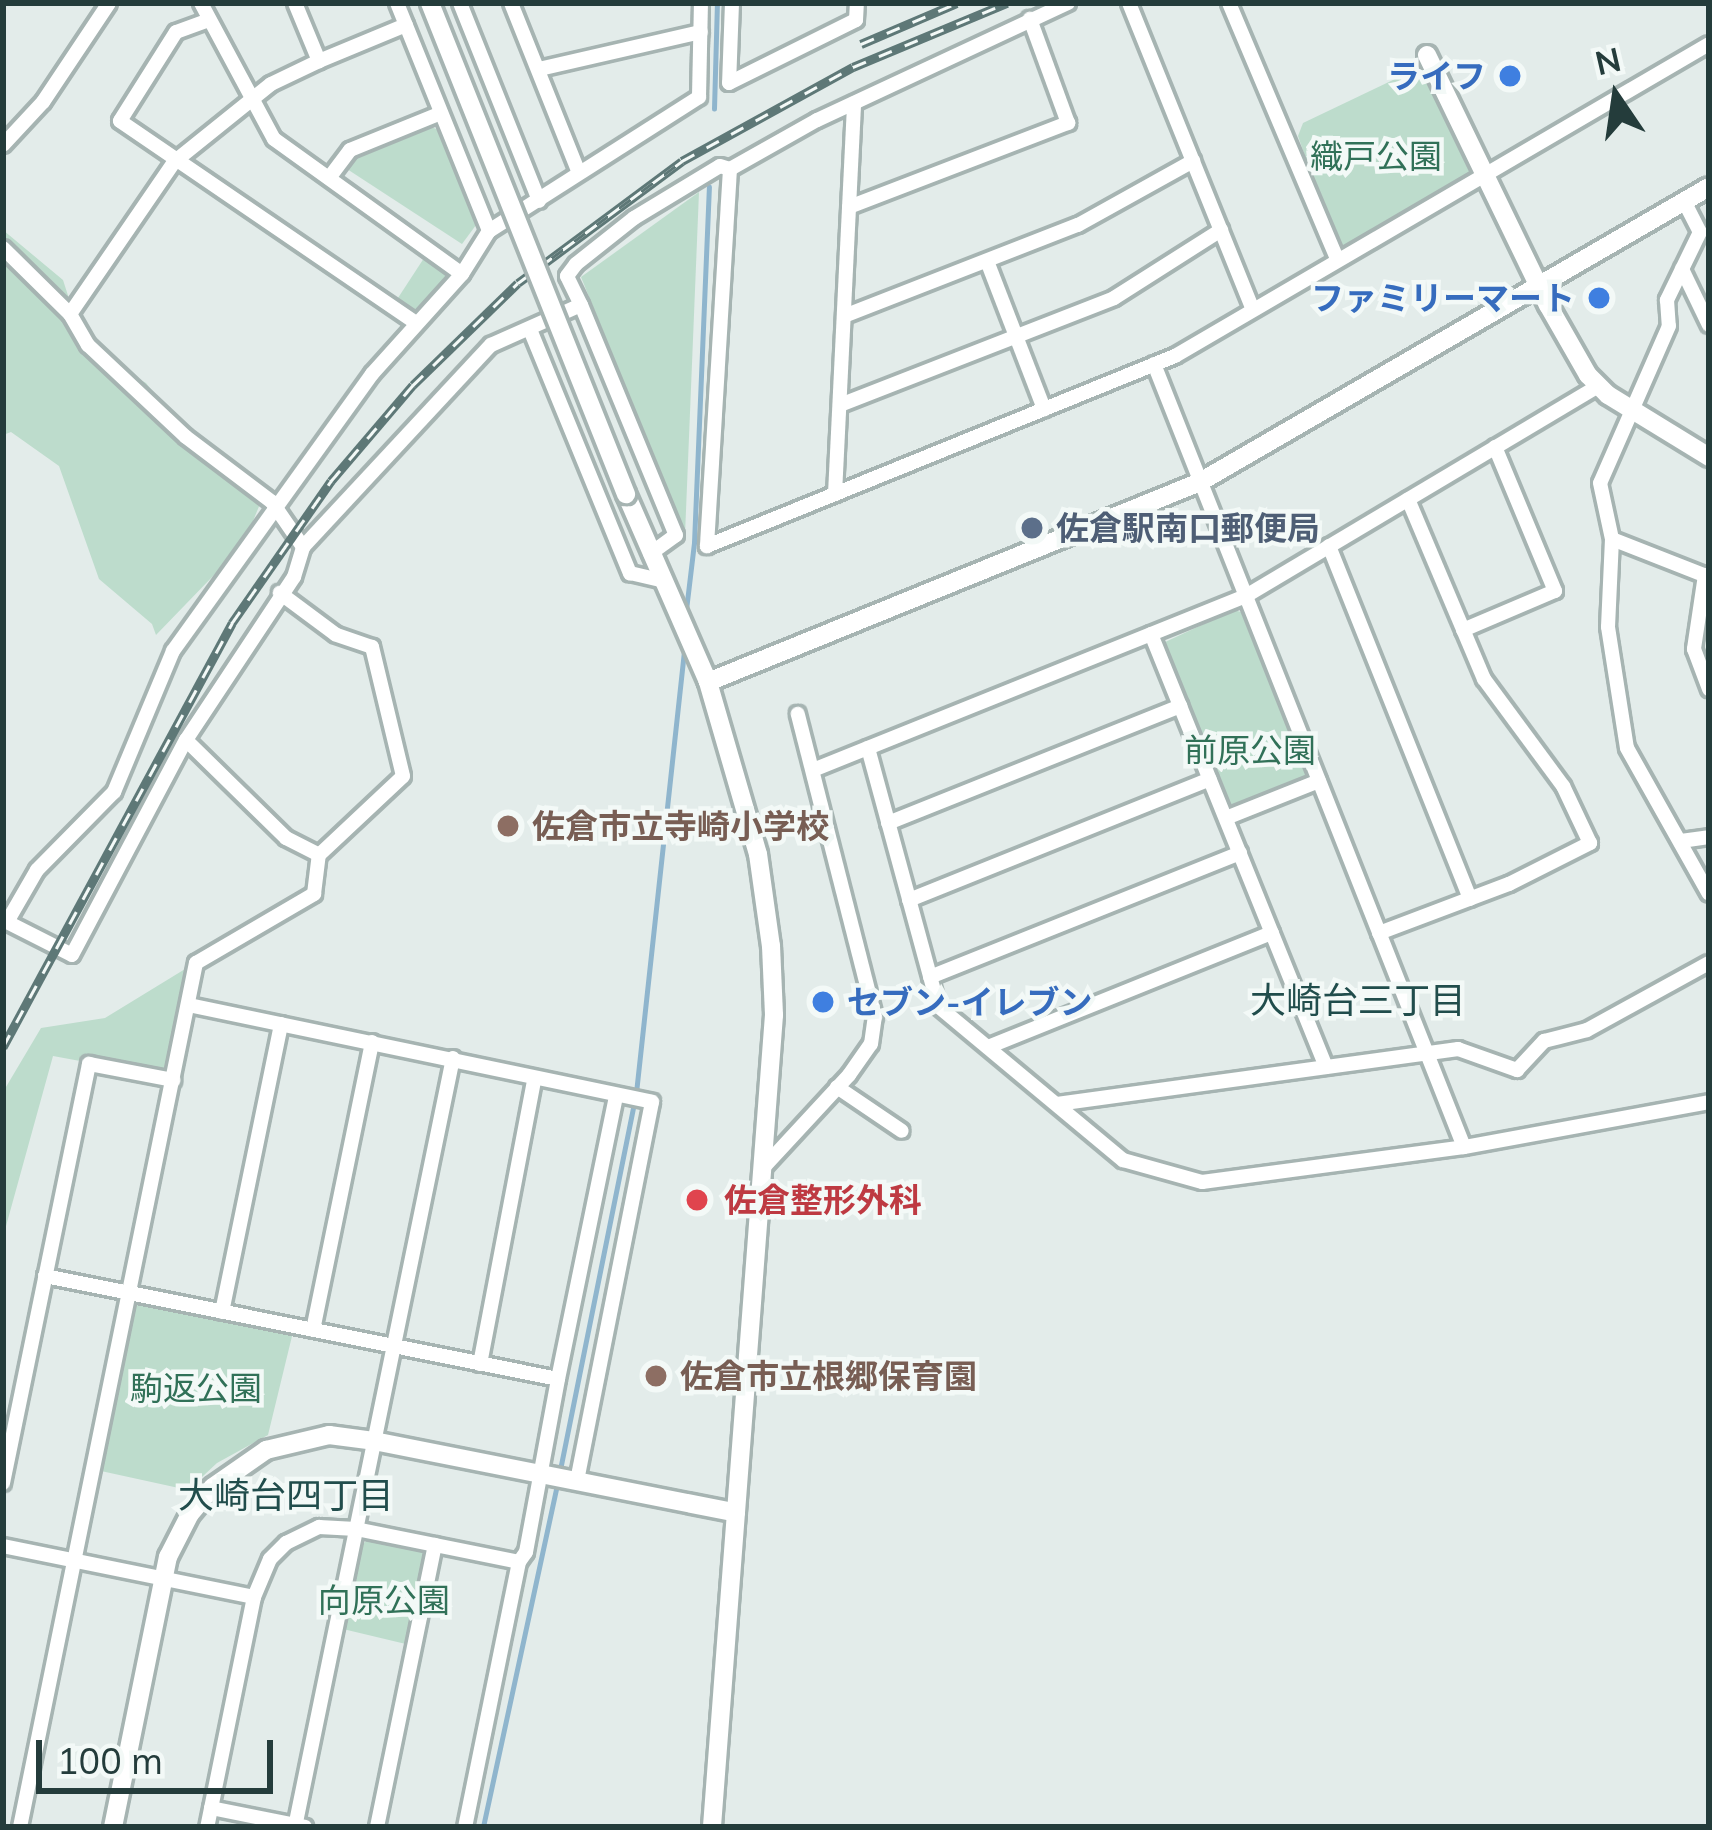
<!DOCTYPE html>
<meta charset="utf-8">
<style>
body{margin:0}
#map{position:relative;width:1712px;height:1830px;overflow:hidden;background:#e3ecea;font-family:Mulish,"Noto Sans JP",sans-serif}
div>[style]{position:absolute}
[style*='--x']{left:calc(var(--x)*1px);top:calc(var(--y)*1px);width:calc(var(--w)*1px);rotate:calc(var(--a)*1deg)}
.green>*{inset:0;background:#bddccc}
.stream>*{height:4.5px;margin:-2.25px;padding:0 2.25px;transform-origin:2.25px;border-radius:2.25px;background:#8fb5cd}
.roads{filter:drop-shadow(3px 0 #a6b4b2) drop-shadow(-3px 0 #a6b4b2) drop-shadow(0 3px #a6b4b2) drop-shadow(0 -3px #a6b4b2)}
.minor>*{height:14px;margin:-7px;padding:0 7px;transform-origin:7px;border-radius:7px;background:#fff}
.tertiary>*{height:18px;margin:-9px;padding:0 9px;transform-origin:9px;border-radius:9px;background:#fff}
.rail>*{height:9px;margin-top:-4.5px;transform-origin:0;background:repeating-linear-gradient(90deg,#f3f9f7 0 14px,#5e7877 0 28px);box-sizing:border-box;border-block:3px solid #5e7877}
.bridges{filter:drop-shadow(3px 0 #a6b4b2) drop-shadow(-3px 0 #a6b4b2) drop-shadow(0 3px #a6b4b2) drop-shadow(0 -3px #a6b4b2)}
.tertiary-bridge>*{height:18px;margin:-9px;padding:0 9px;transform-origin:9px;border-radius:9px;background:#fff}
.dots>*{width:33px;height:33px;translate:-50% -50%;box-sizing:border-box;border:6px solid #f3f9f7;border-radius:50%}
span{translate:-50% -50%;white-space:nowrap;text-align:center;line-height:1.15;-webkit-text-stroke:9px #f3f9f7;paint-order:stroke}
.shop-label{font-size:33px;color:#366cbe;font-weight:700}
.right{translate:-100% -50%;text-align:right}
.left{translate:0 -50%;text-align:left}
.park-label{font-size:33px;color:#317158}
.service-label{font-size:33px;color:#4e5e75;font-weight:700}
.education-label{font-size:33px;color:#785e54;font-weight:700}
.health-label{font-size:33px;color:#be3a42;font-weight:700}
.neighbourhood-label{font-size:36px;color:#214d4c}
.frame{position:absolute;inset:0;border:6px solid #243c3b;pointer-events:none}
.north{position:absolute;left:1556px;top:36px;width:120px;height:120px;-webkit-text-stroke:9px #f3f9f7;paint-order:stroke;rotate:347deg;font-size:33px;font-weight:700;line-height:48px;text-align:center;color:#243c3b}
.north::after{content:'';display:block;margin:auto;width:42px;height:54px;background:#243c3b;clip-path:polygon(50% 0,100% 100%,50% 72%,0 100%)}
.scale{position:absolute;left:36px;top:1740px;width:237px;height:54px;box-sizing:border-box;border:6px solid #243c3b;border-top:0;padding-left:15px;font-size:36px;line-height:42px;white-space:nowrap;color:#243c3b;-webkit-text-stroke:9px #f3f9f7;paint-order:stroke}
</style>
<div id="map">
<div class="green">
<i style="clip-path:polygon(1416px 69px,1429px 71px,1473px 165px,1469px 174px,1344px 246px,1333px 237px,1298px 136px,1303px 123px)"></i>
<i style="clip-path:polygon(432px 127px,440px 131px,479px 221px,462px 244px,347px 169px,356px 158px)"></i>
<i style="clip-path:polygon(699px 192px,685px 535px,581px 277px)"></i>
<i style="clip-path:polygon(3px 230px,63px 280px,85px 348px,146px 383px,191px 441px,260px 504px,243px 545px,156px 635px,152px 624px,99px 579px,59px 466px,11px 432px,3px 435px)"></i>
<i style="clip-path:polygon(426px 255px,450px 277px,412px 314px,396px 301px)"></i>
<i style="clip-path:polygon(1234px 610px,1241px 612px,1306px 773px,1304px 781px,1236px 810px,1223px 801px,1163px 643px)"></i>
<i style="clip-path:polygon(190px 966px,167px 1077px,53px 1056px,3px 1237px,3px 1092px,41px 1028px,105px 1018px)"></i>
<i style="clip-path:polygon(143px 1301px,293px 1332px,268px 1435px,217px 1463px,188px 1490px,101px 1471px,134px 1307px)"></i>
<i style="clip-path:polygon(368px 1539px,423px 1552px,429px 1560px,410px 1645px,343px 1629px,360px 1547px)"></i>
</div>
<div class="stream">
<i style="--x:714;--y:109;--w:106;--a:-88.4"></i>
<i style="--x:686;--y:610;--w:67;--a:-83.2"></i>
<i style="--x:694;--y:543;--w:356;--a:-87.6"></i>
<i style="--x:636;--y:1093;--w:451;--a:-83.8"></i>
<i style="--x:560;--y:1470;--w:373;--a:-78.6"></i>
<i style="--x:483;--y:1827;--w:354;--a:-77.8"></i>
</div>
<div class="roads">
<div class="minor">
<i style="--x:201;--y:3;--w:154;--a:61.8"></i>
<i style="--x:274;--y:139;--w:231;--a:35.7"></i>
<i style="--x:295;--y:3;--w:63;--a:67.5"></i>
<i style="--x:319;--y:61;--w:94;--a:-22.5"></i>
<i style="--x:397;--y:3;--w:246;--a:68"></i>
<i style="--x:460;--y:3;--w:213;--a:68.2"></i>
<i style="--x:511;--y:3;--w:183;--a:68.2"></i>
<i style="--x:732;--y:3;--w:80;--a:92.1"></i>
<i style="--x:729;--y:83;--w:142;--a:-26.4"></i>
<i style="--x:856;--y:20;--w:17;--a:-87"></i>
<i style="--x:1068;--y:3;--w:277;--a:155"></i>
<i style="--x:817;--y:120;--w:100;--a:150.6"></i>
<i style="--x:730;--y:169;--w:378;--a:93.5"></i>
<i style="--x:707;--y:546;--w:505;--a:-22.1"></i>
<i style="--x:1175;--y:356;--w:618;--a:-30.3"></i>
<i style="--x:1129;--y:3;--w:329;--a:68"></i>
<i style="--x:1229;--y:3;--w:278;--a:67.1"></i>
<i style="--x:209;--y:20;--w:35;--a:160"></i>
<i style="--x:176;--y:32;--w:105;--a:122.2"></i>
<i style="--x:120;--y:121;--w:357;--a:34.3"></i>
<i style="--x:539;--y:69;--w:166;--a:-12.9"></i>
<i style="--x:3;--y:145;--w:59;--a:-47.1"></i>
<i style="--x:43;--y:102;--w:119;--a:-56.3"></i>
<i style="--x:329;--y:178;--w:35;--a:-53"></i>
<i style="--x:350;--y:150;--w:98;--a:-22.1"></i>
<i style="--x:1684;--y:201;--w:35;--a:63"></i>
<i style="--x:1700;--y:232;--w:76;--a:115.9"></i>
<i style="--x:1667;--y:300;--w:26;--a:86"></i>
<i style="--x:1669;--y:326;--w:171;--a:113.7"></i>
<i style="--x:1600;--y:483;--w:57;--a:77.9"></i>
<i style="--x:1612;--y:539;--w:88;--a:92.6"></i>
<i style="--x:1608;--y:627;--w:122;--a:81.1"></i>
<i style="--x:1627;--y:748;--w:167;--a:60.7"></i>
<i style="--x:849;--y:207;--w:235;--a:-21"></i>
<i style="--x:1068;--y:123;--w:111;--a:-110.1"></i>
<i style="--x:3;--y:248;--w:94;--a:44.6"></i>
<i style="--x:70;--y:314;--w:36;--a:60"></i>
<i style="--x:88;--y:345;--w:134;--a:43.2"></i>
<i style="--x:186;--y:437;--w:108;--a:37.1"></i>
<i style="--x:272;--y:502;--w:55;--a:55.4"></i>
<i style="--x:987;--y:261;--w:159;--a:68.9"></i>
<i style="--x:1682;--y:269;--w:62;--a:64.3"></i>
<i style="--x:581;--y:305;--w:249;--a:67.6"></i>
<i style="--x:676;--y:535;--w:32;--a:144"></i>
<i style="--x:70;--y:314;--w:184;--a:-55.6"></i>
<i style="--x:174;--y:162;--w:124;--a:-38.8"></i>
<i style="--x:271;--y:84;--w:53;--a:-25.6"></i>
<i style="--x:844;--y:316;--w:251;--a:-21.3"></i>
<i style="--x:1078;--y:225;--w:132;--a:-29.1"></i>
<i style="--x:531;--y:332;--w:261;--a:67.7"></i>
<i style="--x:630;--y:573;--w:32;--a:13"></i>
<i style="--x:1154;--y:364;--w:842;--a:68.4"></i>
<i style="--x:840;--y:405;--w:294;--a:-21.3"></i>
<i style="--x:1114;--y:298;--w:127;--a:-32.4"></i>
<i style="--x:835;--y:494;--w:391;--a:-87.2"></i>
<i style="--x:1612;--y:539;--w:104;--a:21.4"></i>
<i style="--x:1329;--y:546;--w:380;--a:68.2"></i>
<i style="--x:1705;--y:575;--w:75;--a:98.5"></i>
<i style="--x:1694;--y:649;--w:43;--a:69.4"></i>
<i style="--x:1463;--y:630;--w:100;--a:-23"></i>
<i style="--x:1555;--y:591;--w:156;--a:-112.6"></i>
<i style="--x:1151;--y:634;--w:467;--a:68"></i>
<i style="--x:186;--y:740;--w:140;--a:44.4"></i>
<i style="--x:286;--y:838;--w:37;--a:27"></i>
<i style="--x:319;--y:855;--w:115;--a:-43.2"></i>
<i style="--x:403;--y:776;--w:133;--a:-103.5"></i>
<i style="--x:372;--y:647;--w:39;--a:-161"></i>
<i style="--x:335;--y:634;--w:69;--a:-143.3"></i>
<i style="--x:868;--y:748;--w:267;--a:74.8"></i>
<i style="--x:938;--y:1006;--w:241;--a:39.8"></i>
<i style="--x:1123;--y:1160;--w:82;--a:15.6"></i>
<i style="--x:1202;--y:1182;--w:264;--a:-7.6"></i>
<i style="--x:1464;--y:1147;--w:249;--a:-10.4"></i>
<i style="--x:813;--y:770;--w:467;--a:-21.9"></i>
<i style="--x:1246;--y:596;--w:410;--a:-30.8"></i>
<i style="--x:1226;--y:818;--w:100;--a:-21.7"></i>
<i style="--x:888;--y:823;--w:315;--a:-21.8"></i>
<i style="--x:1681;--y:841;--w:28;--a:-8"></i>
<i style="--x:909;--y:900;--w:324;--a:-21.9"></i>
<i style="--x:3;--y:920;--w:77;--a:26.9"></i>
<i style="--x:72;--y:955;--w:243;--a:-62.1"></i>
<i style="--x:186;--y:740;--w:196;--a:-56.5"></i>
<i style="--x:294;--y:577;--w:31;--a:-73"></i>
<i style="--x:303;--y:547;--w:276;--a:-47.1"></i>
<i style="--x:491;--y:345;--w:98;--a:-24"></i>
<i style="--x:581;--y:305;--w:32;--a:-116"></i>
<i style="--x:567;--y:276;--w:15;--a:-53"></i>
<i style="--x:576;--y:264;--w:74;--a:-38.4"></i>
<i style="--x:634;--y:218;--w:100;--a:-31.2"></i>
<i style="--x:720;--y:166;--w:10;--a:17"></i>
<i style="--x:7;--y:922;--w:60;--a:-60"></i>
<i style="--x:37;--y:870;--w:110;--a:-45.4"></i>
<i style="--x:114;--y:792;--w:153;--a:-67.3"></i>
<i style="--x:173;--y:651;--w:341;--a:-54.3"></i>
<i style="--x:372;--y:374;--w:135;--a:-48"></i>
<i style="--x:462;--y:274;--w:51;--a:-57.9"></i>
<i style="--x:489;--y:231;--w:249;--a:-32.5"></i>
<i style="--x:699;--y:97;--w:94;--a:-88.8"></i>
<i style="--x:1379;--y:933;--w:139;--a:-20.7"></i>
<i style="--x:1509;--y:884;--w:91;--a:-26.8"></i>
<i style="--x:1590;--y:843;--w:63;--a:-115.3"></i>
<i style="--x:1563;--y:786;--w:133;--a:-126.4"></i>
<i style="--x:1484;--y:679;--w:195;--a:-112.9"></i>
<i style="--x:930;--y:977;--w:334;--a:-21.8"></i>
<i style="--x:189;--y:1005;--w:473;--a:11.8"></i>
<i style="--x:652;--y:1102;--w:387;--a:101.2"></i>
<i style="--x:988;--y:1047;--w:306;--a:-21.9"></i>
<i style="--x:837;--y:1087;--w:78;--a:34.1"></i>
<i style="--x:1057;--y:1104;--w:405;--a:-7.8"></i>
<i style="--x:1458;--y:1049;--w:63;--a:19.6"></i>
<i style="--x:1517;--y:1070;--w:40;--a:-47"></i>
<i style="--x:1544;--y:1041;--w:44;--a:-14.3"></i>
<i style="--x:1587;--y:1030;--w:139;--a:-28.8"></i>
<i style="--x:763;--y:1168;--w:127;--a:-47.2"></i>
<i style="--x:849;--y:1075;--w:38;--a:-55"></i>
<i style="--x:871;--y:1044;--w:27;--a:-82"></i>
<i style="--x:875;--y:1017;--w:313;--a:-104.3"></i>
<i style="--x:45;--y:1276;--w:523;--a:11.35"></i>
<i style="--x:558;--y:1379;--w:289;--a:-78.4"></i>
<i style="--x:222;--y:1312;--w:294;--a:-78.4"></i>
<i style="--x:313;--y:1330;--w:294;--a:-78.4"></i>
<i style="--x:480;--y:1364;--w:288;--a:-79.2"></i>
<i style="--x:3;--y:1483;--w:428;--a:-78.4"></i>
<i style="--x:89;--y:1064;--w:86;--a:10.8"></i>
<i style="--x:3;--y:1546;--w:256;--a:11.5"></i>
<i style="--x:254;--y:1597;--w:235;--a:101.5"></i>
<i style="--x:519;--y:1562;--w:12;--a:-55"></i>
<i style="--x:526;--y:1552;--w:176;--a:-79.5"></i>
<i style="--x:254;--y:1597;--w:41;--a:-67.2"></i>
<i style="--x:270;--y:1559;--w:23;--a:-45"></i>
<i style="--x:286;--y:1543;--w:37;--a:-26"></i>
<i style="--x:319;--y:1527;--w:37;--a:3"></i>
<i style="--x:356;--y:1529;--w:166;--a:11.4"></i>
<i style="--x:519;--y:1562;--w:270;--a:101.5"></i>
<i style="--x:211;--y:1808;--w:96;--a:11.4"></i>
<i style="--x:20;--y:1827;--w:882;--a:-78.49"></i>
<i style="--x:196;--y:963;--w:137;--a:-30.3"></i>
<i style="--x:314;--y:894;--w:39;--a:-83"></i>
<i style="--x:295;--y:1827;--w:785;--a:-78.39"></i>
<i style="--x:377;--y:1827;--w:288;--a:-78.4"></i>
</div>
<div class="tertiary">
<i style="--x:1427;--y:55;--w:278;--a:64.2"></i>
<i style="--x:1548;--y:305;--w:81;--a:60.3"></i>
<i style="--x:1588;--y:375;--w:28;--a:45"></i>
<i style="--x:1608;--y:395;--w:119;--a:31.5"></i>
<i style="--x:626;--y:494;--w:205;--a:66.4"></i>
<i style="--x:708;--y:682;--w:179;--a:73.8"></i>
<i style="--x:758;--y:854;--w:93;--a:82"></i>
<i style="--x:771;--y:946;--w:69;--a:87.5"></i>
<i style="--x:774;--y:1015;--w:814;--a:94.37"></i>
<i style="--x:708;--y:682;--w:531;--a:-22.12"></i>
<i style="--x:1200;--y:482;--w:588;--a:-30.1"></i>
<i style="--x:113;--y:1827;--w:276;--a:-78.5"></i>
<i style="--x:168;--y:1557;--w:48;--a:-62.9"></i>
<i style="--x:190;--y:1514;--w:35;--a:-50"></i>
<i style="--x:213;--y:1487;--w:65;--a:-34.9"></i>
<i style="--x:266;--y:1450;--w:65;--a:-13.4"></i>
<i style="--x:329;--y:1435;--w:45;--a:7.6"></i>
<i style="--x:374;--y:1441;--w:369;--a:11.2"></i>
</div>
</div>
<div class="rail">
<i style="--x:861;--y:44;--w:104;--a:-23.1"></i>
<i style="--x:3;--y:1047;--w:482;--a:-61.6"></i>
<i style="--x:232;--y:623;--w:173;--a:-55.1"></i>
<i style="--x:331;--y:481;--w:126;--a:-49.5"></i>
<i style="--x:413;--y:385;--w:146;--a:-44.2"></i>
<i style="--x:518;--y:283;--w:204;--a:-36.6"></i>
<i style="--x:682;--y:161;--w:195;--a:-28.8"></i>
<i style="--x:853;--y:67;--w:167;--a:-22.6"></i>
</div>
<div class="bridges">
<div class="tertiary-bridge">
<i style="--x:430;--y:3;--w:529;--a:68.24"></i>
</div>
</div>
<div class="dots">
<i style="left:1510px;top:76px;background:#3f7fe0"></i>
<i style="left:1599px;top:298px;background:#3f7fe0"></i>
<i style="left:1032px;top:528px;background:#5c6f8a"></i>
<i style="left:508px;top:826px;background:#8d6e63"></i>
<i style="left:823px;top:1002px;background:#3f7fe0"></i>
<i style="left:697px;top:1200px;background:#e0444e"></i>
<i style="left:656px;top:1376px;background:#8d6e63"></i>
</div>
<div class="shop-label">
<span class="right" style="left:1486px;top:76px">ライフ</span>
<span class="right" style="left:1575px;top:298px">ファミリーマート</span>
<span class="left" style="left:847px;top:1002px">セブン-イレブン</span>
</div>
<div class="park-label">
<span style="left:1376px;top:156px">織戸公園</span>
<span style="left:1250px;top:750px">前原公園</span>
<span style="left:196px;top:1388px">駒返公園</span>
<span style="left:384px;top:1600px">向原公園</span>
</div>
<div class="service-label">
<span class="left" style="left:1056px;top:528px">佐倉駅南口郵便局</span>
</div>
<div class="education-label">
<span class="left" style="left:532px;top:826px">佐倉市立寺崎小学校</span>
<span class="left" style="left:680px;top:1376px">佐倉市立根郷保育園</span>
</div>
<div class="health-label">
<span class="left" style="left:724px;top:1200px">佐倉整形外科</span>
</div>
<div class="neighbourhood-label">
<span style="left:1358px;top:1000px">大崎台三丁目</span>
<span style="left:286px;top:1495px">大崎台四丁目</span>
</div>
<div class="frame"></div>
<div class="north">N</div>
<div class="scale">100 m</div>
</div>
